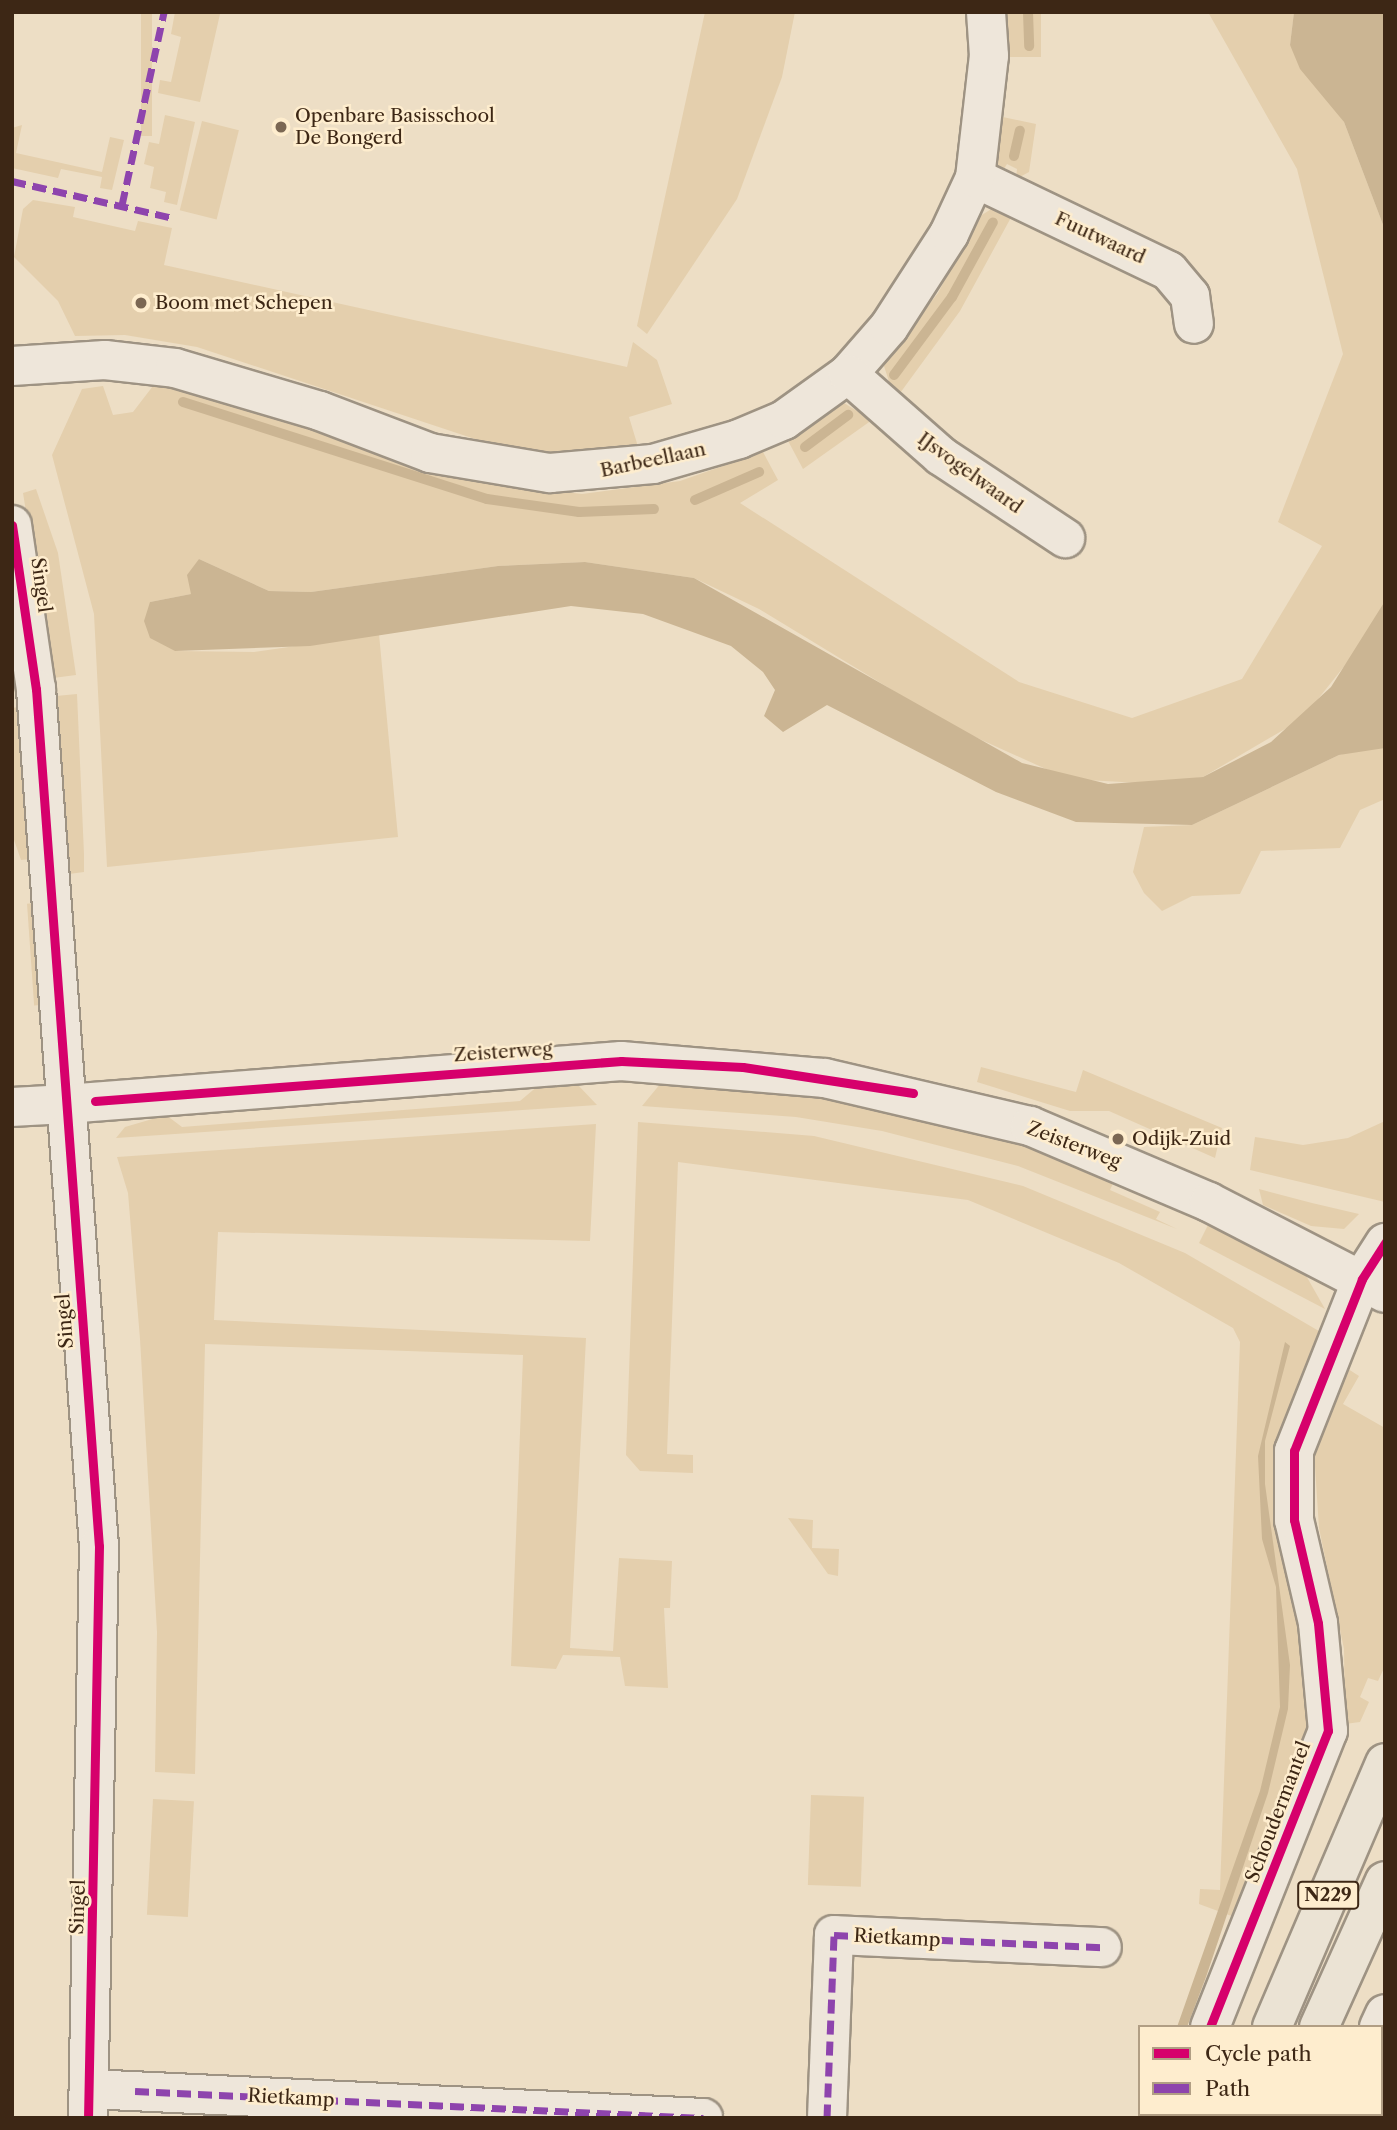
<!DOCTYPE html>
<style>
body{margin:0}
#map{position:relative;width:1397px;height:2130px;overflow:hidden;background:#eddec5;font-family:"Libre Caslon Text",serif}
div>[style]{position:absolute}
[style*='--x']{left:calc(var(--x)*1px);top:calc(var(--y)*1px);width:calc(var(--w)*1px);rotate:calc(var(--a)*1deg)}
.green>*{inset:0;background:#e4cfad;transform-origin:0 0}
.water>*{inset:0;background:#cbb593}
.stream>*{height:10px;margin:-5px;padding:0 5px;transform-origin:5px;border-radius:5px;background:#cbb593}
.roads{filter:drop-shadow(2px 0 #9e9383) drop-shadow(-2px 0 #9e9383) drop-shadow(0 2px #9e9383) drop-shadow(0 -2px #9e9383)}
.street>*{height:38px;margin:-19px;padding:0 19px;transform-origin:19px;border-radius:19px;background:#eee6da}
.secondary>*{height:38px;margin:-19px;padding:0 19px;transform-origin:19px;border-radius:19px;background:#eee6da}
.primary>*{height:38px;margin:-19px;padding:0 19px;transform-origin:19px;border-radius:19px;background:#ebe3d4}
.quiet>*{height:7px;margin-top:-3.5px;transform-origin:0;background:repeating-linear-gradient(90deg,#8e44ad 0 14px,transparent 0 21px)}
.cycleway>*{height:9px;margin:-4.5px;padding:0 4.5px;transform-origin:4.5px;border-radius:4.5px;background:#d6006c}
.dots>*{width:19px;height:19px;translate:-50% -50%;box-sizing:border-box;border:4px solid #feedce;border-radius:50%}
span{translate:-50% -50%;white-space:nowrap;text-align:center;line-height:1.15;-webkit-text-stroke:5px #feedce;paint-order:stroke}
.shield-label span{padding:2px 5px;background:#feedce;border:2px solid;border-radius:5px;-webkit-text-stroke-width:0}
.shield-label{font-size:18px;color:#3d2715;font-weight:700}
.poi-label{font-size:19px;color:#3d2715}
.left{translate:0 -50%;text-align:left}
.street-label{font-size:19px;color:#3d2715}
.frame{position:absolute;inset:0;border:14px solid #3d2715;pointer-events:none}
.legend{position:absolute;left:1138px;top:2025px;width:245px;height:91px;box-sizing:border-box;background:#feedce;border:2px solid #b19e84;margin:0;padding:9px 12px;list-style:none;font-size:21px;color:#3d2715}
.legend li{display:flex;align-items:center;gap:14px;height:35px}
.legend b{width:35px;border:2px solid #b19e84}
</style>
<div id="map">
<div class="green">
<i style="left:141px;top:12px;width:11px;height:124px"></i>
<i style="clip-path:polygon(175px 12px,220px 14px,200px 102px,158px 93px,160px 80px,171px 82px,181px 37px,171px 34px)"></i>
<i style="clip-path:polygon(705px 12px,795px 12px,782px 77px,737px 199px,647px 334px,637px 326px)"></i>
<i style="left:1002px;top:12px;width:39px;height:45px"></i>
<i style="clip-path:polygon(1208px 12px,1294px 12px,1290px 45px,1344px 122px,1385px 230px,1385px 601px,1358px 649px,1302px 719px,1203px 777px,1159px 784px,1068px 779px,953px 727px,759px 609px,694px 578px,585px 562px,498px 566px,311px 592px,269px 591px,199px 559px,191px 594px,150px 602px,175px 651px,254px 652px,379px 634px,398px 837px,107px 867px,94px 614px,52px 455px,82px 389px,103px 386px,113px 415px,133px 412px,156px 382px,524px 487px,582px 494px,680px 481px,763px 452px,778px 480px,740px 503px,1019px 682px,1132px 718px,1242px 679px,1322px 546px,1278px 522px,1343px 354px,1297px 169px)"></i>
<i style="clip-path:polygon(165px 115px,195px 122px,177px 205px,164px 202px,166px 192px,150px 188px,154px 167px,144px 164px,149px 142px,159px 144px)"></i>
<i style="clip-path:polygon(998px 116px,1036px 124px,1029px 172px,1016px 179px,1017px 169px,1007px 164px,1002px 172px,994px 161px)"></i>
<i style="left:202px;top:121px;width:38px;height:92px;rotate:14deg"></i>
<i style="clip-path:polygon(22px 125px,16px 153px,102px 172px,110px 137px,124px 140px,112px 190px,100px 188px,102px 177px,61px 169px,58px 178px,12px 168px,12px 128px)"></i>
<i style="clip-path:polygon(33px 200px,75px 207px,73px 217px,135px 231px,138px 221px,172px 228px,164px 265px,627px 367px,633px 342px,657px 360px,672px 404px,629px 417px,639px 450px,582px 458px,493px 445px,197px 347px,125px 335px,75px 336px,58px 301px,14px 257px,23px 209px)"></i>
<i style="clip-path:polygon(993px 208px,1014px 212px,960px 311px,895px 400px,883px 363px,938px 293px,977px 218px)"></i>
<i style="clip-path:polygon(839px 400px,872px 420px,803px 469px,786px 437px)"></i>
<i style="clip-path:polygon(36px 489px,58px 553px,76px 675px,53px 678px,23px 493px)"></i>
<i style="clip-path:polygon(77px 694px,84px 854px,84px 872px,69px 874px,56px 696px)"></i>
<i style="clip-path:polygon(18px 707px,31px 859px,21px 860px,12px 834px,12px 708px)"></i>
<i style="clip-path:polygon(1369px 747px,1385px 748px,1385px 799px,1360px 810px,1340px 848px,1261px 851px,1240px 894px,1192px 896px,1162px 911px,1144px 893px,1133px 872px,1144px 827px,1192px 825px,1339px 755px)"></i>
<i style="left:36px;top:903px;width:102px;height:9px;rotate:86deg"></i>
<i style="clip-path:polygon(981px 1067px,1076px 1092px,1083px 1070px,1222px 1128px,1215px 1158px,1109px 1111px,1070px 1111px,977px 1082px)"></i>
<i style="clip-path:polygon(661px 1083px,815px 1096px,1022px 1144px,1114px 1181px,1110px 1190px,1160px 1212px,1156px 1219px,1177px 1229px,1018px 1166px,882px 1131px,796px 1117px,642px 1106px)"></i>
<i style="clip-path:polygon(577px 1084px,597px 1105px,116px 1138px,125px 1127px,166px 1115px,182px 1127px,520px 1101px,539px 1085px)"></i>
<i style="clip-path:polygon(1385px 1121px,1385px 1202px,1250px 1170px,1255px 1137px,1303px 1145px,1348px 1138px)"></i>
<i style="clip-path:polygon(638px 1122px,814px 1136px,1023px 1186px,1185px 1253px,1324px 1334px,1311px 1367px,1302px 1608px,1310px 1726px,1245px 1921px,1199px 1904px,1200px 1889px,1220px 1890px,1240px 1342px,1233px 1328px,1119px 1263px,968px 1200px,678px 1162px,667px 1454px,693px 1455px,693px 1473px,640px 1471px,626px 1455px)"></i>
<i style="clip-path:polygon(596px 1124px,590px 1241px,218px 1232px,214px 1320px,586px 1338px,570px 1648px,613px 1651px,619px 1558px,672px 1561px,670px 1608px,664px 1608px,668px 1688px,625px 1686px,620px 1657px,563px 1655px,556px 1669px,511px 1666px,523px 1355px,205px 1344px,195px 1774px,155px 1772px,157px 1632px,140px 1339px,128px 1193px,117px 1157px)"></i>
<i style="clip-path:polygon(1259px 1189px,1312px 1203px,1359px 1214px,1344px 1229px,1311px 1226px,1263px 1205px)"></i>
<i style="clip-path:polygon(1209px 1223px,1304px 1272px,1325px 1309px,1199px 1243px)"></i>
<i style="clip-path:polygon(1345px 1367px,1359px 1376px,1343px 1404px,1385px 1428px,1385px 1666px,1378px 1681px,1368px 1678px,1360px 1697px,1369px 1702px,1360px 1722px,1345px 1724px,1344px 1649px,1319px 1528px,1314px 1451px)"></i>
<i style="clip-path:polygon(788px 1518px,813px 1520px,812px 1548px,839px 1549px,838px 1576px,828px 1574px)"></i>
<i style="left:811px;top:1795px;width:53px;height:90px;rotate:2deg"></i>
<i style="left:153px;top:1799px;width:41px;height:116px;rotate:3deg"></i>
</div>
<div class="water">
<i style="clip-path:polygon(1294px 12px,1385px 12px,1385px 230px,1344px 122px,1300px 69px,1290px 45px)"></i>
<i style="clip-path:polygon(199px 559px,269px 591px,311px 592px,498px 566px,585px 562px,694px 578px,1022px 763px,1108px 784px,1203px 777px,1271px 742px,1331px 687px,1385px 601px,1385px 748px,1339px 755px,1192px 825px,1076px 822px,996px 792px,827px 705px,783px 732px,764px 716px,775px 690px,763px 672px,731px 646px,643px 614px,571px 606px,310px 646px,175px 651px,150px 638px,144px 621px,150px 602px,191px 594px,187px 575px)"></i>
<i style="clip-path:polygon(1285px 1342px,1290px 1346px,1265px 1441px,1265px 1484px,1290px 1665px,1288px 1709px,1268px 1793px,1206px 1977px,1187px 2027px,1177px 2027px,1260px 1791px,1280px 1707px,1276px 1587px,1262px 1539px,1258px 1456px)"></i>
</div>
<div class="stream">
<i style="--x:1028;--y:12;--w:34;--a:88"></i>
<i style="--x:1014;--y:156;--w:26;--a:-77"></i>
<i style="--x:894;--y:375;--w:97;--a:-53.4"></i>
<i style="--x:952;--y:297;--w:85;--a:-61.3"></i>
<i style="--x:183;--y:402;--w:319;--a:17.7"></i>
<i style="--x:487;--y:499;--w:93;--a:8"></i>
<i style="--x:579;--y:512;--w:75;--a:-2.3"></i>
<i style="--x:805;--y:447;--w:54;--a:-36.7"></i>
<i style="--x:695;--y:500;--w:70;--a:-23.6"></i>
</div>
<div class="roads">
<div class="street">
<i style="--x:975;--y:178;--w:215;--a:25.6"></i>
<i style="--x:1169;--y:271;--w:33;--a:50"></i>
<i style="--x:1190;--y:296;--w:28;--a:82"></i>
<i style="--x:12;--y:366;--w:93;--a:-3.7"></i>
<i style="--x:105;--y:360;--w:70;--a:6.5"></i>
<i style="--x:175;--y:368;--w:151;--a:16.5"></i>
<i style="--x:320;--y:411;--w:118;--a:20.9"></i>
<i style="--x:430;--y:453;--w:122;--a:9.5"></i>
<i style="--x:550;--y:473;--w:103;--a:-5"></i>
<i style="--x:653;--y:464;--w:90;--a:-16.2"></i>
<i style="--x:739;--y:439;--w:49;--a:-22.9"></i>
<i style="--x:784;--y:420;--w:79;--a:-35.7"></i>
<i style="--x:848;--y:374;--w:62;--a:-48.9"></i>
<i style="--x:889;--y:327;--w:111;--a:-57.2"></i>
<i style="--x:949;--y:234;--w:62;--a:-65.1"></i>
<i style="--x:975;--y:178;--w:123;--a:-83.5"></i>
<i style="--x:989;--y:56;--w:44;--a:-93.9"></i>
<i style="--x:848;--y:374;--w:124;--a:41.4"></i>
<i style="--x:941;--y:456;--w:149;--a:33.5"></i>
<i style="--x:12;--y:1107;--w:54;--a:-3.2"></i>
<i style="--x:1210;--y:2027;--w:319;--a:-68.3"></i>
<i style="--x:1328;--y:1731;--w:108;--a:-95.3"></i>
<i style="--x:1318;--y:1623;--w:106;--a:-103.1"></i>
<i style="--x:1294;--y:1520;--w:69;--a:-90"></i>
<i style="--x:1294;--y:1451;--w:185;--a:-68.4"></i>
<i style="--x:1362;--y:1279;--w:43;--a:-57.4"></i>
<i style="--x:1379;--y:2027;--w:14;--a:-65"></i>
<i style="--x:89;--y:2089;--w:615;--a:2.7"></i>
<i style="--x:827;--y:2118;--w:183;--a:-87.8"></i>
<i style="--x:834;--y:1935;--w:268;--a:2.6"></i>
<i style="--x:1172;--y:2118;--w:4;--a:-63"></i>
<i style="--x:1338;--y:2118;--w:4;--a:-76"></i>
</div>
<div class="secondary">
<i style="--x:12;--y:525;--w:166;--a:81.7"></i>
<i style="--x:36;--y:689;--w:859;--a:85.8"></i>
<i style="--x:99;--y:1546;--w:572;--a:91.1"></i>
<i style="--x:66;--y:1104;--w:557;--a:-4.43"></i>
<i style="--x:621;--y:1061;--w:205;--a:4.8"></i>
<i style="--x:825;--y:1078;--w:211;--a:13.2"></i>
<i style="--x:1030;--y:1126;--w:194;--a:23"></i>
<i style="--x:1209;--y:1202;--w:198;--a:27.3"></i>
</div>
<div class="primary">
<i style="--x:1272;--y:2027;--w:287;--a:-66.8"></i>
<i style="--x:1319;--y:2027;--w:160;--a:-65.7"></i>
<i style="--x:1241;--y:2118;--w:4;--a:-76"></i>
<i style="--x:1275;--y:2118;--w:4;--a:-63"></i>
</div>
</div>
<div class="quiet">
<i style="--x:12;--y:181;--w:166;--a:12.9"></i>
<i style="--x:122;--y:205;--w:198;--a:-77.7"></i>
<i style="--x:135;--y:2091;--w:569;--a:2.72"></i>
<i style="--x:827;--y:2118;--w:183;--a:-87.8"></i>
<i style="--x:834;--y:1935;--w:268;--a:2.6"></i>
</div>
<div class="cycleway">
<i style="--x:12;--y:525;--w:166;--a:81.7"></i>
<i style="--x:36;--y:689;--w:859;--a:85.8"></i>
<i style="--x:99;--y:1546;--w:572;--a:91.1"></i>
<i style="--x:95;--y:1101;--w:528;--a:-4.35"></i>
<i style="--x:621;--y:1061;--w:122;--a:2.8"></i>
<i style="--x:743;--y:1067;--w:172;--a:8.7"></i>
<i style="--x:1210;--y:2027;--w:319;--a:-68.3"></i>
<i style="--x:1328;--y:1731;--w:108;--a:-95.3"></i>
<i style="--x:1318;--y:1623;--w:106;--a:-103.1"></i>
<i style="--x:1294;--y:1520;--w:69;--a:-90"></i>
<i style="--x:1294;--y:1451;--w:185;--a:-68.4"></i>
<i style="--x:1362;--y:1279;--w:43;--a:-57.4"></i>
</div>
<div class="dots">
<i style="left:281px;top:127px;background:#7b6753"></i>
<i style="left:141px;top:303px;background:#7b6753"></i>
<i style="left:1118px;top:1139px;background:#7b6753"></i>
</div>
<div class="shield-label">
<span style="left:1328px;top:1895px">N229</span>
</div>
<div class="poi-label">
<span class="left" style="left:295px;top:127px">Openbare Basisschool<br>De Bongerd</span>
<span class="left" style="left:155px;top:303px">Boom met Schepen</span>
<span class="left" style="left:1132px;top:1139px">Odijk-Zuid</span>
</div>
<div class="street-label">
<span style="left:1100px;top:238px;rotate:25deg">Fuutwaard</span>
<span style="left:653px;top:460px;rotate:-12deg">Barbeellaan</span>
<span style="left:970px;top:473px;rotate:36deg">IJsvogelwaard</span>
<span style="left:41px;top:585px;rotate:82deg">Singel</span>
<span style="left:503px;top:1052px;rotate:-4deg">Zeisterweg</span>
<span style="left:1074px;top:1145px;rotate:21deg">Zeisterweg</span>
<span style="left:65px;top:1321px;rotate:-94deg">Singel</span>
<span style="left:1278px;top:1812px;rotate:-69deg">Schoudermantel</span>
<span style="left:78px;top:1907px;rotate:-88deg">Singel</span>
<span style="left:897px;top:1938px;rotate:3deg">Rietkamp</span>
<span style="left:291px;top:2098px;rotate:3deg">Rietkamp</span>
</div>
<div class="frame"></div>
<ul class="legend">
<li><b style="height:9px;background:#d6006c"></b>Cycle path</li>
<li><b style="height:9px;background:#8e44ad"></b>Path</li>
</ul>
</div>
